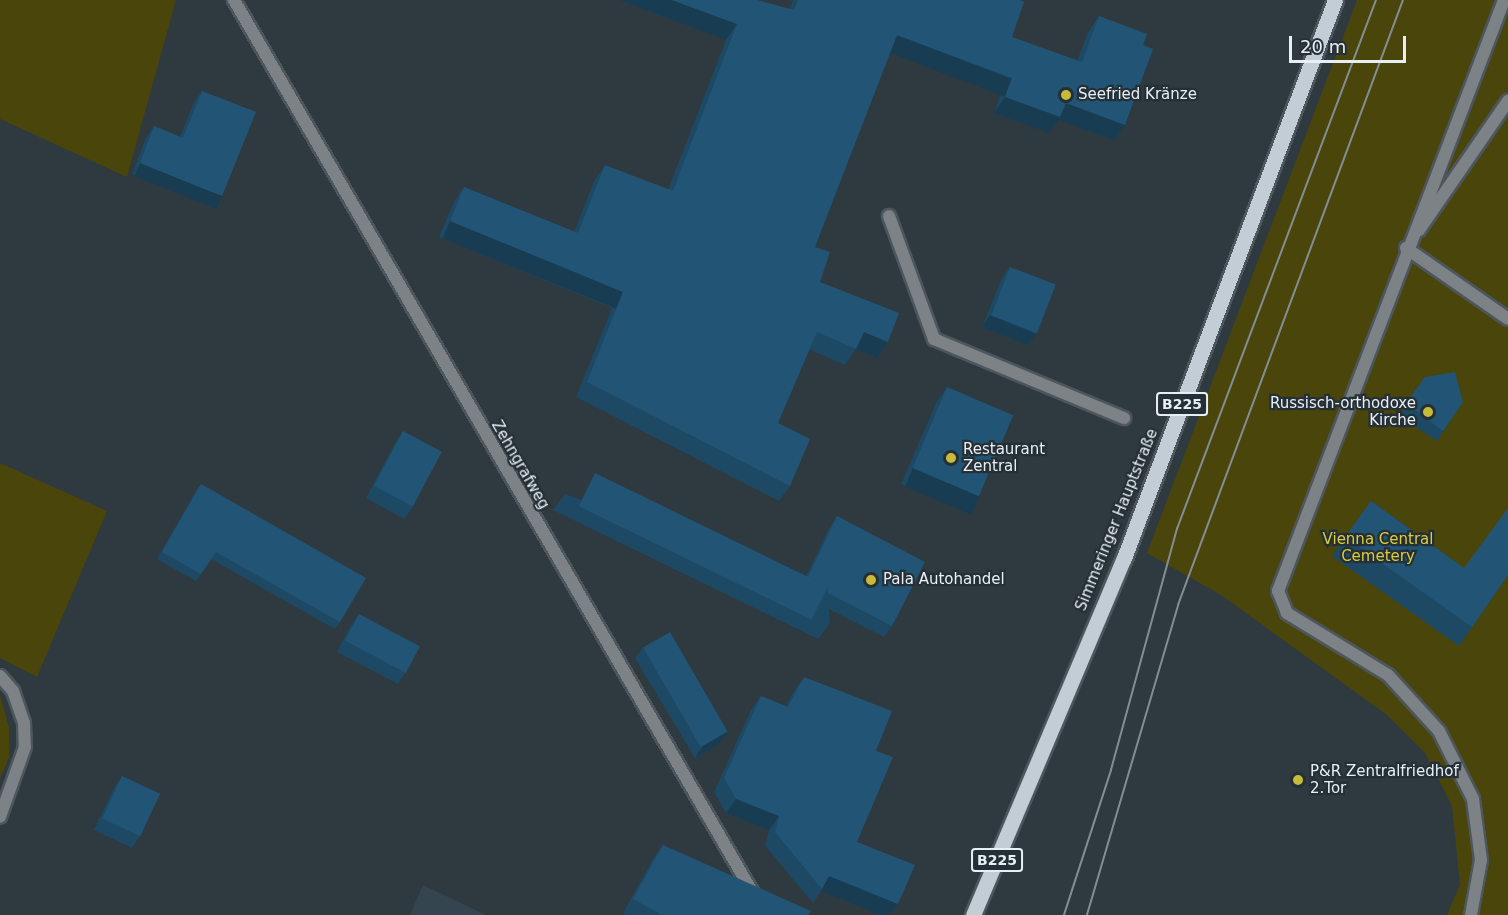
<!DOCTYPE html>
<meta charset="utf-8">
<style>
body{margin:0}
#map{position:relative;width:1508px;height:915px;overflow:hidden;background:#2f3940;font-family:"DejaVu Sans",sans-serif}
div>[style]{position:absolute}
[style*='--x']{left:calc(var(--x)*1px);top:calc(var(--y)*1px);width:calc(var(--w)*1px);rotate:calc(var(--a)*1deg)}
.built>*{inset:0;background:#354550}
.green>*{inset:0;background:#4a450b}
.roads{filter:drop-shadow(2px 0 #4d565d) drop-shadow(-2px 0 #4d565d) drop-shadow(0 2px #4d565d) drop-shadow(0 -2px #4d565d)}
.service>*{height:12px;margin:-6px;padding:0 6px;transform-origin:6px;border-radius:6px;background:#7d8286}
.minor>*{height:12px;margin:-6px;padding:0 6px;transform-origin:6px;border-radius:6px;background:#7d8286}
.primary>*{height:15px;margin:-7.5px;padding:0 7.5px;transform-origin:7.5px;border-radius:7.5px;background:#c2cdd5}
.tram>*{height:1.5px;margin:-0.75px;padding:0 0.75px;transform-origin:0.75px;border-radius:0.75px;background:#848d93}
.wall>*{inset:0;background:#1d4965;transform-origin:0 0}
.shaded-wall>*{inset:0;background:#183c52;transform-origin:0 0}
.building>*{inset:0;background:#225575;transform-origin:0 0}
.dots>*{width:16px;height:16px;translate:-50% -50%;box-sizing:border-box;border:3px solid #252f36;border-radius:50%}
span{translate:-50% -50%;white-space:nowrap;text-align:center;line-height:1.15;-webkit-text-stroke:4.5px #252f36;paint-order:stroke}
.shield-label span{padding:2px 4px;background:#252f36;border:2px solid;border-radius:4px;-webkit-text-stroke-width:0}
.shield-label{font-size:14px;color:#e8eff4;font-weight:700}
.poi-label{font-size:15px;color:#e8eff4}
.left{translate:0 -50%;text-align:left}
.right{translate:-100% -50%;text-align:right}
.street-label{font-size:15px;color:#e8eff4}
.park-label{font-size:15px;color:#dacd3e}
.scale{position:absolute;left:1289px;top:36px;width:117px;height:27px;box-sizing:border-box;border:3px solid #e8eff4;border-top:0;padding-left:8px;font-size:18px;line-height:21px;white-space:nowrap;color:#e8eff4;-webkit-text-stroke:4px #252f36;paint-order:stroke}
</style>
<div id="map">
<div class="built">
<i style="clip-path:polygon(423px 885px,486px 915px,410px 915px)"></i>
</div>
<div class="green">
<i style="clip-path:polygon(0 0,176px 0,127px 177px,0 119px)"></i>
<i style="clip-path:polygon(1357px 0,1508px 0,1508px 915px,1447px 915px,1460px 885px,1452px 806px,1425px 753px,1387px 715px,1221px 595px,1147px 553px)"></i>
<i style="clip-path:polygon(0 463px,107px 511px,37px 677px,0 658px)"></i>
<i style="clip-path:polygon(0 695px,9px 728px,9px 758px,0 778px)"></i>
</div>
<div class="roads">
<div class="service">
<i style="--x:234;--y:0;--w:1033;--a:59.84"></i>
<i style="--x:889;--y:216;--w:131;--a:69.9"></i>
<i style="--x:934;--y:339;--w:206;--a:22.6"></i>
<i style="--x:1419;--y:230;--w:157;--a:-55.4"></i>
<i style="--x:1406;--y:248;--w:124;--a:34.8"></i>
<i style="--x:1471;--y:915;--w:56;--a:-79.7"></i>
<i style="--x:1481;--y:860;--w:62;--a:-97.5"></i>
<i style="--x:1473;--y:799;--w:76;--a:-116.6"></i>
<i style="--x:1439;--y:731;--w:76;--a:-132.3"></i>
<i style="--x:1388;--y:675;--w:119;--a:-148.5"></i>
<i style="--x:1287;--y:613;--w:24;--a:-112"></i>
<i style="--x:1278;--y:591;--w:633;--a:-69.07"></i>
</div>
<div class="minor">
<i style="--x:0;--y:676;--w:20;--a:49"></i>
<i style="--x:13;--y:691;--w:34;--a:71"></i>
<i style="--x:24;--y:723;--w:24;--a:88"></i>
<i style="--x:25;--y:747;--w:74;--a:109.7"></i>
</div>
<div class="primary">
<i style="--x:973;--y:915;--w:388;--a:-67.1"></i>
<i style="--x:1124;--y:558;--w:597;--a:-69.29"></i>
</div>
</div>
<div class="tram">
<i style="--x:1064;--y:915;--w:152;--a:-72"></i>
<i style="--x:1111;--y:770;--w:250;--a:-74.7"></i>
<i style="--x:1177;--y:529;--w:565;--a:-69.38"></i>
<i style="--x:1087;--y:915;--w:323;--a:-73.6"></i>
<i style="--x:1178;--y:605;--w:645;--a:-69.6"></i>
</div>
<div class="wall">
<i style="clip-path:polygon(620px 0,757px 0,790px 9px,793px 0,1020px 0,1012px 37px,1077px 61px,1088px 32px,1099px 16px,1143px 45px,1125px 125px,1114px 140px,1059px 120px,1049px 133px,994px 113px,1001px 94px,890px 52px,815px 247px,820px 282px,888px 342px,877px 358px,856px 349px,845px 365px,809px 349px,778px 423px,790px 486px,779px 501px,576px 397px,612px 308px,439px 237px,454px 202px,464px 187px,574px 232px,594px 181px,605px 165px,668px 190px,726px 40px)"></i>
<i style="clip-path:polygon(202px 91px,214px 208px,132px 174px,146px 138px,154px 126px,180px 137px,194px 102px)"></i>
<i style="clip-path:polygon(1010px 267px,1036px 334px,1028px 345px,982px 327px,1002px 278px)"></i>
<i style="left:1425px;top:377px;width:45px;height:47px;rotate:33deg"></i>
<i style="clip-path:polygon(947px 387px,979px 496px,967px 512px,901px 484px,936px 403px)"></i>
<i style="clip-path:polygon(403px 431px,413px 507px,404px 519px,366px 498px,395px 443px)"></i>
<i style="clip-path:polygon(201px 484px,340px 622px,335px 629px,211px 559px,196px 581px,157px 559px,196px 491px)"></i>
<i style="clip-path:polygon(565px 494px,806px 576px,829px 528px,837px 516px,892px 626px,884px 637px,829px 609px,830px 623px,818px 639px,553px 510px)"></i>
<i style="clip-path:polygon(1371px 501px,1464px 568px,1508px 575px,1459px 646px,1332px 556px)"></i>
<i style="clip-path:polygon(359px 614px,406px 672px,398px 684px,337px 652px,351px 625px)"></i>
<i style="clip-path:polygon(643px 647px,727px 732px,719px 744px,695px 758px,635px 658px)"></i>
<i style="clip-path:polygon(804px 677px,876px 751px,857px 842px,898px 904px,890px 915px,881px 915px,821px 891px,813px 903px,765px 846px,769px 830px,726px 813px,714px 792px,751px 710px,761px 696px,786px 706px,794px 691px)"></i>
<i style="clip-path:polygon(122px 776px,140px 836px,132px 848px,94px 830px,114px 788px)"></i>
<i style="clip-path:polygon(663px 845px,808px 915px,627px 915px,623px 913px,653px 859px)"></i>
</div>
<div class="shaded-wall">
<i style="clip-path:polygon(620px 0,672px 0,737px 24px,726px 40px)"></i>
<i style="left:897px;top:35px;width:123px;height:19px;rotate:21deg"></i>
<i style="clip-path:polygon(1005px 97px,1066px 103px,1125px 125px,1114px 140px,1059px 120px,1049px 133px,994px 113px)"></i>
<i style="left:140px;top:163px;width:88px;height:14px;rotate:22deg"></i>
<i style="left:450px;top:221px;width:187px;height:19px;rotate:22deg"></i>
<i style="clip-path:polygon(990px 315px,1036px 334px,1028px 345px,982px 327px)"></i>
<i style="clip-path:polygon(864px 332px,888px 342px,877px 358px,853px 348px)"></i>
<i style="left:913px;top:468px;width:72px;height:20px;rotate:23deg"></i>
<i style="clip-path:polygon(727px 732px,719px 744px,695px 758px,703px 746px)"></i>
<i style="clip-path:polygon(736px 799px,779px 816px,769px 830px,726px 813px)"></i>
<i style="clip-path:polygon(829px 876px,898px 904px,890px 915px,881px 915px,821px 891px)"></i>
</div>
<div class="building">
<i style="clip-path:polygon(672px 0,757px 0,794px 10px,798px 0,1020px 0,1024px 2px,1012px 37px,1082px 62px,1099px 16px,1147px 34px,1143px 45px,1153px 49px,1125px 125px,1066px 103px,1060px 117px,1005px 97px,1012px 78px,897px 35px,815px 247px,830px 252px,820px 282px,899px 313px,888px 342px,864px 332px,856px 349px,817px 332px,778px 423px,810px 439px,790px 486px,587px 382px,623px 292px,450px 221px,464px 187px,578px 233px,605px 165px,673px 191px,737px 24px)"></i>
<i style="clip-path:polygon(202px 91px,256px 112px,222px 196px,140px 163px,154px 126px,183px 138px)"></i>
<i style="left:1010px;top:267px;width:49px;height:52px;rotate:21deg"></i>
<i style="clip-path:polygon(1455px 372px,1463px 402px,1443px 431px,1406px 403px,1425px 377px)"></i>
<i style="left:947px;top:387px;width:72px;height:88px;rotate:23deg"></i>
<i style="left:403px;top:431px;width:44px;height:62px;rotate:28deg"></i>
<i style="left:595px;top:473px;width:259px;height:37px;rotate:26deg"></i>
<i style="clip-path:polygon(201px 484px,366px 578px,340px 622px,216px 552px,201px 574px,162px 552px)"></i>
<i style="clip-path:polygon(1371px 501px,1464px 568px,1508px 508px,1508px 575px,1472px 627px,1345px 537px)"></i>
<i style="clip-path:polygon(837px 516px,925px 562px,892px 626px,828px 593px,828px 587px,808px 577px)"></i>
<i style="left:359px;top:614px;width:69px;height:30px;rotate:28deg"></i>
<i style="left:670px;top:632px;width:115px;height:31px;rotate:60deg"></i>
<i style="clip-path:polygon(804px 677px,892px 711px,876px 751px,893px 757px,857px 842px,915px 865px,898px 904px,829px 876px,822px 889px,775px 832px,779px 816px,736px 799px,724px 778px,761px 696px,788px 707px)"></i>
<i style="left:122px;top:776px;width:42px;height:47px;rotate:25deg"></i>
<i style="clip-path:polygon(663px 845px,811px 911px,808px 915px,662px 915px,633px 899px)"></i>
</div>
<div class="dots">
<i style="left:1066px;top:95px;background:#c8bb3b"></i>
<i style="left:1428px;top:412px;background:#c8bb3b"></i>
<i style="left:951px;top:458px;background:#c8bb3b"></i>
<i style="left:871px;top:580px;background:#c8bb3b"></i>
<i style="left:1298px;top:780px;background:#c8bb3b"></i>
</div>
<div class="shield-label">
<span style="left:1182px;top:404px">B225</span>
<span style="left:997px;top:860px">B225</span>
</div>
<div class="poi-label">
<span class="left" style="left:1078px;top:95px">Seefried Kränze</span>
<span class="right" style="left:1416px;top:412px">Russisch-orthodoxe<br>Kirche</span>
<span class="left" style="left:963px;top:458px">Restaurant<br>Zentral</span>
<span class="left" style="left:883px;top:580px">Pala Autohandel</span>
<span class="left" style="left:1310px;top:780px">P&amp;R Zentralfriedhof<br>2.Tor</span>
</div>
<div class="street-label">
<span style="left:520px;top:465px;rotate:60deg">Zehngrafweg</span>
<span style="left:1117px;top:520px;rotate:-68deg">Simmeringer Hauptstraße</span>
</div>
<div class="park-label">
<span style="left:1378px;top:548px">Vienna Central<br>Cemetery</span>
</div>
<div class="scale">20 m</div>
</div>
